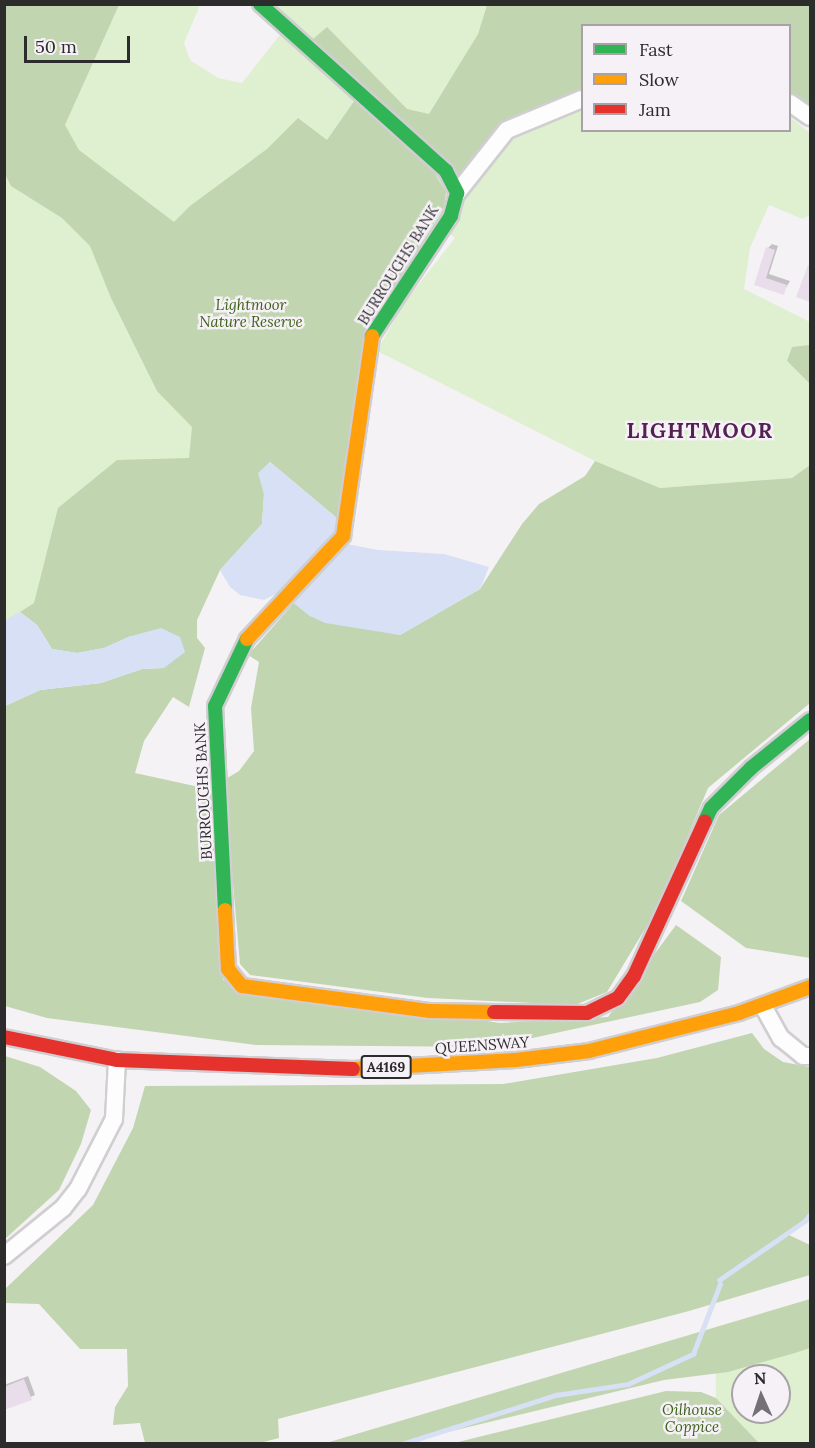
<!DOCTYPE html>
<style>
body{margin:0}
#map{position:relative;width:815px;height:1448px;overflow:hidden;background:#f5f2f5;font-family:Lora,serif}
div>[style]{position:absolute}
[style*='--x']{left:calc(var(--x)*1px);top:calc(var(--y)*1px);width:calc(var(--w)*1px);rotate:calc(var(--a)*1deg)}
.green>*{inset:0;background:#def0d0}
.forest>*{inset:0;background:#c1d5b0}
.water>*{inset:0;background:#d7e0f4}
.shadow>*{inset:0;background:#0003}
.stream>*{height:4.5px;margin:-2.25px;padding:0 2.25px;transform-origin:2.25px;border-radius:2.25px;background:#d7e0f4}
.building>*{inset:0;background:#e9ddeb}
.roads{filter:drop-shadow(2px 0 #d0ced0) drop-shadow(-2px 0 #d0ced0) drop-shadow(0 2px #d0ced0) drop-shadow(0 -2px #d0ced0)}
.street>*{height:16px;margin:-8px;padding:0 8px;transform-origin:8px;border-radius:8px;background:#fefdfe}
.fast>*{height:14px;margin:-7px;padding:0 7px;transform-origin:7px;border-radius:7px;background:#30b455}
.slow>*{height:14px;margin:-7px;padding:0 7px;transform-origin:7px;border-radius:7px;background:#ff9f0a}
.jam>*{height:14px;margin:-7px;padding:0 7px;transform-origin:7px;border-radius:7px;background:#e5322d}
span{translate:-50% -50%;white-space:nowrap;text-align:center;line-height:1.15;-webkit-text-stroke:5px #f6f1f6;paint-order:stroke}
.shield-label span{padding:2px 4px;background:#f6f1f6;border:2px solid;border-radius:4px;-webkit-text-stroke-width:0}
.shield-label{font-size:14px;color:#2d2c2d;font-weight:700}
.street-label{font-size:15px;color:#2d2c2d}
.park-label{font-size:15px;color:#3e621b;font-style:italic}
.district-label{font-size:21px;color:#532251;font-weight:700;letter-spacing:1.5px}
.frame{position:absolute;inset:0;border:6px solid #2d2c2d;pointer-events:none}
.legend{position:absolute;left:581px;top:24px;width:210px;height:108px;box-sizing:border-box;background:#f6f1f6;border:2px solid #a6a2a6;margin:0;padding:8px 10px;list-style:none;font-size:18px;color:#2d2c2d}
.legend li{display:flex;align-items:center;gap:12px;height:30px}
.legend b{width:30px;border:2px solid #a6a2a6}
.north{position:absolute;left:731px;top:1364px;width:60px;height:60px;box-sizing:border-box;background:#f6f1f6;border:2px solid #a6a2a6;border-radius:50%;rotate:357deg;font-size:16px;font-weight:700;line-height:24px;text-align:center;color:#2d2c2d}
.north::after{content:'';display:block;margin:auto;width:21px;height:27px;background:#737173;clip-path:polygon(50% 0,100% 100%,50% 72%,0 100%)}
.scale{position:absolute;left:24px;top:36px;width:106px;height:27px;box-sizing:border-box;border:3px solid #2d2c2d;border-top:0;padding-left:8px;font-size:18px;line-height:21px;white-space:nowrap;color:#2d2c2d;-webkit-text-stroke:4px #f6f1f6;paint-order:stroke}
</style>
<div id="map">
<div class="green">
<i style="clip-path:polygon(119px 5px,200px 5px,184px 43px,190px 60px,218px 78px,242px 83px,283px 31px,273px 5px,487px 5px,478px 34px,432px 111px,439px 114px,492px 11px,810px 5px,790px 26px,582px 26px,547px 111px,575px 112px,582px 109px,582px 130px,790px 130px,790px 117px,810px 133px,810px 215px,803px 219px,769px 205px,750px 248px,744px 289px,810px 322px,810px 345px,787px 361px,810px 384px,810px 465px,792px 478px,660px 488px,595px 461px,377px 351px,404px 303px,455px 238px,438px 225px,270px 462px,258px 473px,264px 494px,220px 570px,197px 620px,197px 638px,205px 648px,21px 612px,5px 620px,5px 149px,65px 125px)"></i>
<i style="clip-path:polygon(evenodd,810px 1315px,810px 1443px,759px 1443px,716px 1398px,715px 1342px,810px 1315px,743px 1376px,779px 1376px,779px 1412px,743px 1412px,743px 1376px)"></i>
</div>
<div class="forest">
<i style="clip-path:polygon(5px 5px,119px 5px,65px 125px,79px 150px,174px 222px,190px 206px,267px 149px,298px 118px,327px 140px,357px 97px,432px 169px,446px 192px,444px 207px,367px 329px,338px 519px,270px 462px,259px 473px,264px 494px,262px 524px,220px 570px,197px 620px,197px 638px,205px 648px,189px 707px,173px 697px,144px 741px,135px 773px,213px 790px,223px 980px,500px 1023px,608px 1017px,676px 925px,721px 957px,718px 990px,700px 1002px,490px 1047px,256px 1045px,47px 1018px,5px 1006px,5px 706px,40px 690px,101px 683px,142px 669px,164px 668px,131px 636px,104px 648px,77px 653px,52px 649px,37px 625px,20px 612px,34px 603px,58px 508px,117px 460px,189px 458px,192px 427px,157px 391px,111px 298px,90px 246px,62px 218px,11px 186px,5px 174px)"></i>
<i style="clip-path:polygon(487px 5px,810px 5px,810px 108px,790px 93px,790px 26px,582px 26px,582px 92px,501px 127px,460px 179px,313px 39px,327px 27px,407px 109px,429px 114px,478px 34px)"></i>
<i style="clip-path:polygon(810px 345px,810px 384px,787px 361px,792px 347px)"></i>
<i style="clip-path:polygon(595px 461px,660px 488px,792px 478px,810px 465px,810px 703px,708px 788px,657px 909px,607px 992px,575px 1005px,428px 998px,250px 975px,240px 964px,224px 780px,239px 771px,254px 751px,251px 708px,259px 662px,248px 655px,294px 603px,310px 616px,400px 635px,480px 589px,522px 524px,539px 504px,585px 476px)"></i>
<i style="clip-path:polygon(810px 739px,810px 958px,746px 948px,681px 901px,719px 815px)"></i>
<i style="clip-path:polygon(752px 1033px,764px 1049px,783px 1062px,810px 1067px,810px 1214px,787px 1234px,810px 1245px,810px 1275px,689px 1311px,278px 1419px,279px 1438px,256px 1444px,145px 1443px,140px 1423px,113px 1425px,115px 1407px,128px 1386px,127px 1349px,80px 1349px,39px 1304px,5px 1303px,5px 1289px,93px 1205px,133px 1128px,145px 1086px,503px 1084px,657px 1058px)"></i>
<i style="clip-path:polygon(5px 1056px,40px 1067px,76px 1091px,91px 1110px,81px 1144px,59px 1190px,5px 1239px)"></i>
<i style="clip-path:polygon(810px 1299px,810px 1348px,795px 1353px,728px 1372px,664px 1380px,402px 1443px,326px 1443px)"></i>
<i style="clip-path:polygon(666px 1391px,701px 1392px,716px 1398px,759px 1443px,454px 1443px)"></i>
</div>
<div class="water">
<i style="clip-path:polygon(270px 462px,338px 519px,336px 533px,287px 588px,264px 600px,240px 595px,230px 587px,220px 570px,262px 524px,264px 494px,258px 473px)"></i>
<i style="clip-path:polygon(347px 544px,378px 550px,444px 554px,489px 567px,480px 589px,400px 635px,325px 623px,310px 616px,294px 603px)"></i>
<i style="clip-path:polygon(20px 612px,37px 625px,52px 649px,77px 653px,104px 648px,131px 636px,161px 628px,180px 637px,185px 652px,164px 668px,142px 669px,101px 683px,40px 690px,5px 706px,5px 620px)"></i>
</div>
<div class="shadow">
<i style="clip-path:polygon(772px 244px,778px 246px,769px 274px,790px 281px,783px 293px,756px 284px,768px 248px)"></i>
<i style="clip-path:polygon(28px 1376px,35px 1395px,4px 1409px,4px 1385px)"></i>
</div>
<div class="stream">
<i style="--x:719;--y:1280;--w:104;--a:-34.5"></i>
<i style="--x:805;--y:1221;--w:9;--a:-54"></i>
<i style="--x:402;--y:1444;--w:162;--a:-17.7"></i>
<i style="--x:556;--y:1395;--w:73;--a:-8.7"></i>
<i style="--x:628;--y:1384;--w:72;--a:-24.8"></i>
<i style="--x:693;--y:1354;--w:75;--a:-68.9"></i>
</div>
<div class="building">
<i style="clip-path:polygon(766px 247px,775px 250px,766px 278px,787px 285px,784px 295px,754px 285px)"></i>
<i style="clip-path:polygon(808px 265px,810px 266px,810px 302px,796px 297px)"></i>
<i style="clip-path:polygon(24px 1379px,32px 1400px,4px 1410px,4px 1387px)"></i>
</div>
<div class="roads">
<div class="street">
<i style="--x:790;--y:103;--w:24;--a:35"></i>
<i style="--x:457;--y:193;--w:80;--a:-51.6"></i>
<i style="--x:507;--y:130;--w:81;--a:-22.5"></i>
<i style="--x:763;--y:1006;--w:37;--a:61"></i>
<i style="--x:781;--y:1038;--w:28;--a:39"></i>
<i style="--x:803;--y:1056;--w:7;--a:0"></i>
<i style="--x:4;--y:1256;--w:76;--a:-39.1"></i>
<i style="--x:63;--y:1208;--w:24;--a:-52"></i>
<i style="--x:78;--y:1189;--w:79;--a:-62.8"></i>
<i style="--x:114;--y:1119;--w:59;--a:-87.1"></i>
</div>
<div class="fast">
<i style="--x:260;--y:4;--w:250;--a:41.9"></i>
<i style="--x:446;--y:171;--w:25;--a:63"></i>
<i style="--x:457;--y:193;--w:24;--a:105"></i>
<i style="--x:451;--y:216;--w:144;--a:123.4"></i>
<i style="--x:705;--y:821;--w:14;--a:-65"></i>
<i style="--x:711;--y:808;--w:57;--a:-45"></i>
<i style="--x:751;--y:768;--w:76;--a:-39.1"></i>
<i style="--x:225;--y:910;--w:204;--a:-92.8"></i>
<i style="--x:215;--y:706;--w:74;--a:-64.5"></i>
</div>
<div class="slow">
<i style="--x:247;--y:639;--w:141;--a:-47"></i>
<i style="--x:343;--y:536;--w:202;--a:-81.7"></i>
<i style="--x:225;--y:910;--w:59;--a:87.1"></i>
<i style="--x:228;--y:969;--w:22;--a:51"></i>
<i style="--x:242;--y:986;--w:190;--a:7.6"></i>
<i style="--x:430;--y:1011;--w:64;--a:0.9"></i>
<i style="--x:353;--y:1069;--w:163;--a:-3.2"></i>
<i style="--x:516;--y:1060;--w:74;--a:-7"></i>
<i style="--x:589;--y:1051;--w:155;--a:-14.2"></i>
<i style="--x:739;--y:1013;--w:76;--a:-20.1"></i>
</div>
<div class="jam">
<i style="--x:494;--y:1012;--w:93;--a:0.6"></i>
<i style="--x:587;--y:1013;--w:34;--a:-26"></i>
<i style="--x:618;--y:998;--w:27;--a:-54"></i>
<i style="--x:634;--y:976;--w:170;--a:-65.4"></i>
<i style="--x:4;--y:1037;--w:115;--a:11.5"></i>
<i style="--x:117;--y:1060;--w:236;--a:2.2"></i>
</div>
</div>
<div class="shield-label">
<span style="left:386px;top:1067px">A4169</span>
</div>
<div class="street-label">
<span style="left:398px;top:265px;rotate:-58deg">BURROUGHS BANK</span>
<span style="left:203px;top:791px;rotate:-93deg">BURROUGHS BANK</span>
<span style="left:482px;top:1045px;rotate:-4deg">QUEENSWAY</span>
</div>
<div class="park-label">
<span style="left:251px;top:313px">Lightmoor<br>Nature Reserve</span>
<span style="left:692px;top:1418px">Oilhouse<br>Coppice</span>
</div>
<div class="district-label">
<span style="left:700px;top:431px">LIGHTMOOR</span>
</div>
<div class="frame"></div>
<ul class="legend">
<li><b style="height:8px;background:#30b455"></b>Fast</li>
<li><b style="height:8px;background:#ff9f0a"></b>Slow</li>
<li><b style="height:8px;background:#e5322d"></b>Jam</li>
</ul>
<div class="north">N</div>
<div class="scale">50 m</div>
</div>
